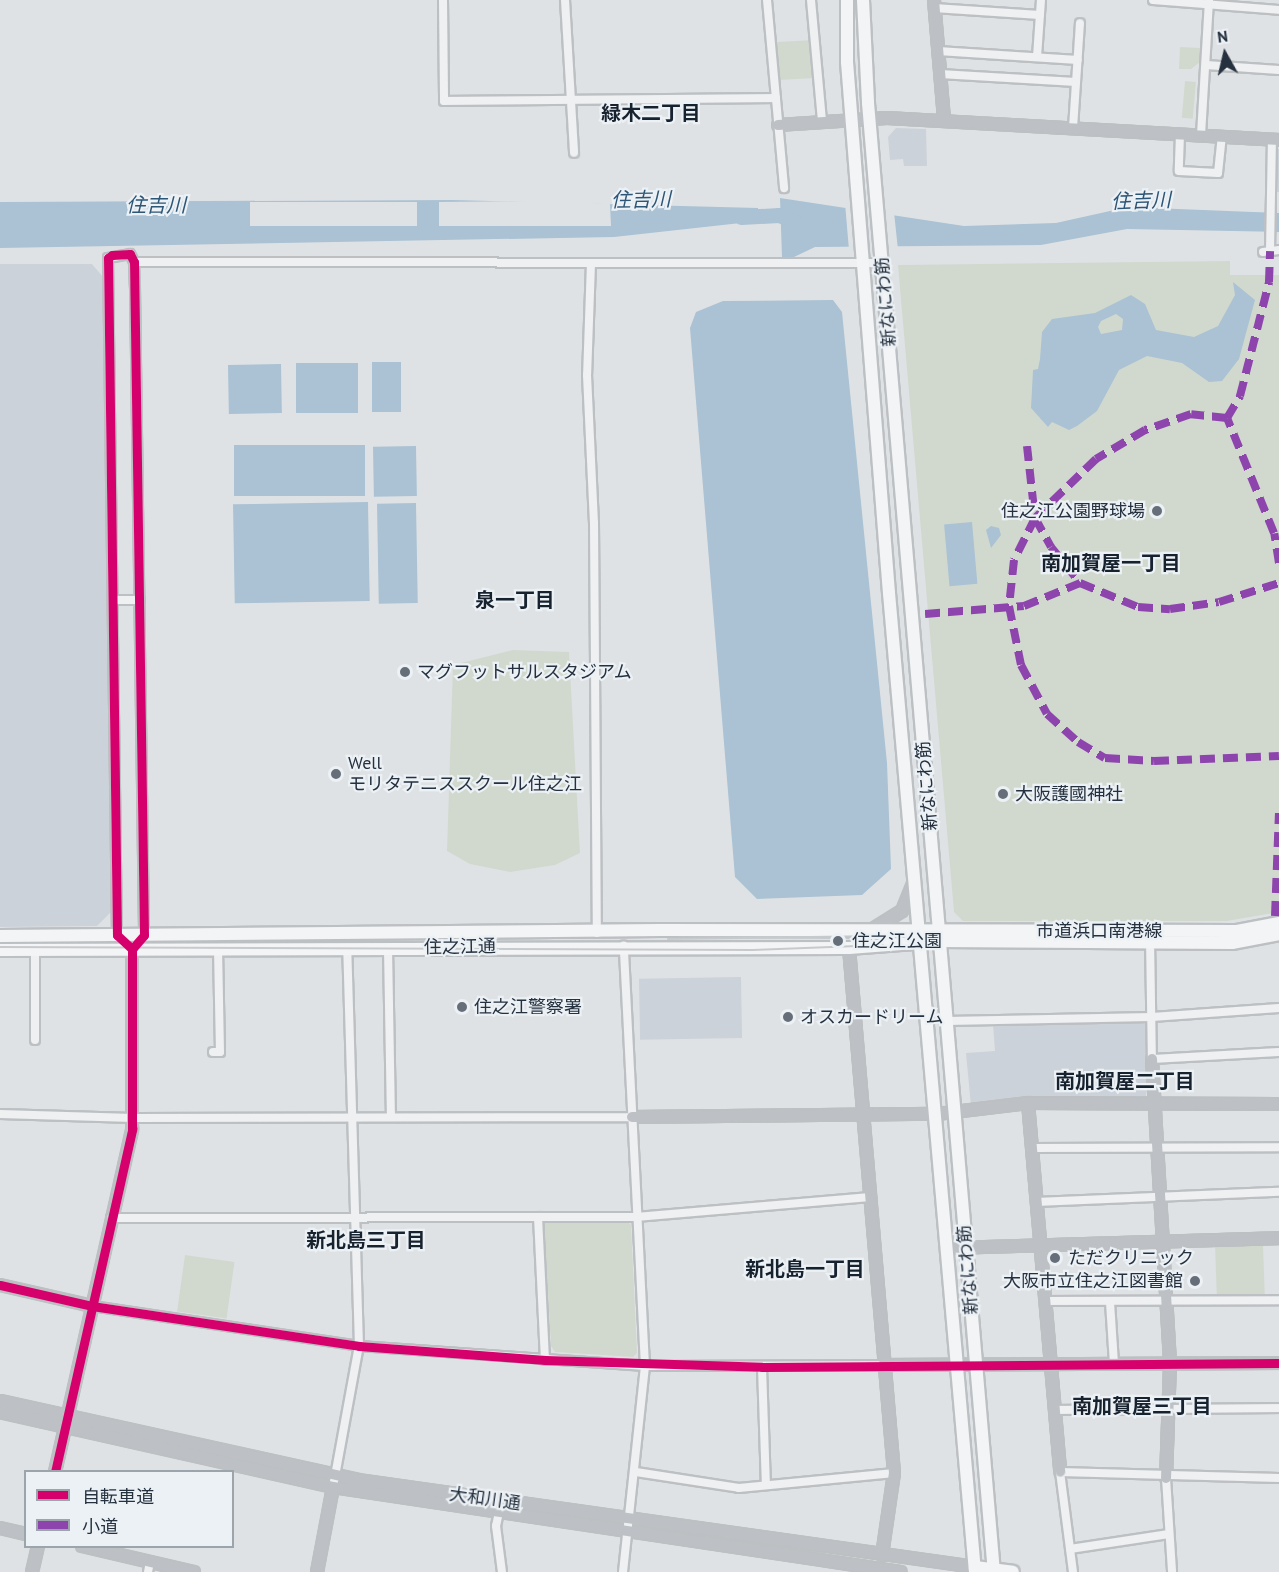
<!DOCTYPE html>
<meta charset="utf-8">
<style>
body{margin:0}
#map{position:relative;width:1279px;height:1572px;overflow:hidden;background:#dfe2e5;font-family:"PT Sans","Noto Sans JP",sans-serif}
div>[style]{position:absolute}
[style*='--x']{left:calc(var(--x)*1px);top:calc(var(--y)*1px);width:calc(var(--w)*1px);rotate:calc(var(--a)*1deg)}
.built>*{inset:0;background:#ccd2d9;transform-origin:0 0}
.green>*{inset:0;background:#d1d9cf;transform-origin:0 0}
.water>*{inset:0;background:#aac2d3;transform-origin:0 0}
.pier>*{inset:0;background:#dfe2e5;transform-origin:0 0}
.river>*{height:15px;margin:-7.5px;padding:0 7.5px;transform-origin:7.5px;border-radius:7.5px;background:#aac2d3}
.roads{filter:drop-shadow(2px 0 #bdc0c3) drop-shadow(-2px 0 #bdc0c3) drop-shadow(0 2px #bdc0c3) drop-shadow(0 -2px #bdc0c3)}
.street>*{height:8px;margin:-4px;padding:0 4px;transform-origin:4px;border-radius:4px;background:#eef0f2}
.secondary>*{height:10px;margin:-5px;padding:0 5px;transform-origin:5px;border-radius:5px;background:#bdc1c5}
.primary>*{height:12px;margin:-6px;padding:0 6px;transform-origin:6px;border-radius:6px;background:#f3f4f5}
.tram>*{height:1.5px;margin:-0.75px;padding:0 0.75px;transform-origin:0.75px;border-radius:0.75px;background:#c7cacd}
.quiet>*{height:8px;margin-top:-4px;transform-origin:0;background:repeating-linear-gradient(90deg,#8e44ad 0 15px,transparent 0 23px)}
.cycleway>*{height:9px;margin:-4.5px;padding:0 4.5px;transform-origin:4.5px;border-radius:4.5px;background:#d6006c}
.dots>*{width:16px;height:16px;translate:-50% -50%;box-sizing:border-box;border:3px solid #ecf1f5;border-radius:50%}
span{translate:-50% -50%;white-space:nowrap;text-align:center;line-height:1.15;-webkit-text-stroke:4.5px #ecf1f5;paint-order:stroke}
.street-label{font-size:18px;color:#25313f}
.poi-label{font-size:18px;color:#25313f}
.right{translate:-100% -50%;text-align:right}
.left{translate:0 -50%;text-align:left}
.neighbourhood-label{font-size:20px;color:#17222f;font-weight:700}
.water-label{font-size:20px;color:#2d5575;font-style:italic}
.legend{position:absolute;left:24px;top:1470px;width:210px;height:78px;box-sizing:border-box;background:#ecf1f5;border:2px solid #9ca4ac;margin:0;padding:8px 10px;list-style:none;font-size:18px;color:#25313f}
.legend li{display:flex;align-items:center;gap:12px;height:30px}
.legend b{width:30px;border:2px solid #9ca4ac}
.north{position:absolute;left:1195px;top:24px;width:60px;height:60px;-webkit-text-stroke:4px #ecf1f5;paint-order:stroke;rotate:352deg;font-size:16px;font-weight:700;line-height:24px;text-align:center;color:#25313f}
.north::after{content:'';display:block;margin:auto;width:21px;height:27px;background:#25313f;clip-path:polygon(50% 0,100% 100%,50% 72%,0 100%)}
</style>
<div id="map">
<div class="built">
<i style="clip-path:polygon(896px 128px,926px 129px,927px 166px,904px 166px,903px 159px,890px 160px,888px 137px)"></i>
<i style="clip-path:polygon(1276px 149px,1279px 149px,1279px 192px,1275px 192px)"></i>
<i style="clip-path:polygon(0 264px,92px 264px,103px 277px,112px 911px,97px 926px,0 927px)"></i>
<i style="left:741px;top:977px;width:61px;height:102px;rotate:89deg"></i>
<i style="clip-path:polygon(1144px 1023px,1148px 1027px,1146px 1098px,971px 1106px,966px 1053px,995px 1051px,993px 1024px)"></i>
</div>
<div class="green">
<i style="left:814px;top:40px;width:38px;height:37px;rotate:87deg"></i>
<i style="clip-path:polygon(1180px 47px,1200px 48px,1200px 62px,1191px 69px,1179px 69px)"></i>
<i style="left:1185px;top:81px;width:11px;height:37px;rotate:5deg"></i>
<i style="clip-path:polygon(1230px 261px,1230px 275px,1279px 275px,1279px 912px,1227px 921px,963px 921px,954px 912px,898px 265px)"></i>
<i style="clip-path:polygon(513px 650px,569px 652px,580px 853px,555px 865px,510px 872px,470px 864px,447px 851px,453px 665px)"></i>
<i style="clip-path:polygon(548px 1221px,627px 1221px,631px 1225px,637px 1353px,633px 1357px,555px 1352px,551px 1346px,544px 1224px)"></i>
<i style="left:1263px;top:1244px;width:52px;height:48px;rotate:88deg"></i>
<i style="left:185px;top:1255px;width:50px;height:57px;rotate:8deg"></i>
</div>
<div class="water">
<i style="clip-path:polygon(780px 198px,964px 226px,1056px 223px,1128px 207px,1279px 213px,1279px 232px,1127px 229px,1041px 245px,815px 247px,794px 257px,782px 257px)"></i>
<i style="clip-path:polygon(452px 200px,758px 208px,759px 221px,614px 237px,0 248px,0 202px)"></i>
<i style="clip-path:polygon(evenodd,1233px 282px,1255px 300px,1239px 359px,1222px 381px,1209px 382px,1182px 363px,1147px 356px,1119px 370px,1097px 411px,1077px 426px,1069px 430px,1052px 422px,1048px 427px,1031px 408px,1033px 370px,1038px 369px,1040px 359px,1042px 332px,1052px 319px,1095px 313px,1131px 295px,1145px 304px,1156px 330px,1194px 337px,1218px 326px,1235px 295px,1233px 282px,1116px 314px,1123px 319px,1122px 330px,1101px 334px,1098px 327px,1101px 321px,1116px 314px)"></i>
<i style="clip-path:polygon(833px 300px,842px 312px,887px 763px,891px 869px,862px 895px,757px 899px,735px 877px,690px 328px,696px 312px,723px 301px)"></i>
<i style="left:401px;top:362px;width:50px;height:29px;rotate:90deg"></i>
<i style="left:296px;top:363px;width:62px;height:50px"></i>
<i style="left:281px;top:364px;width:49px;height:53px;rotate:89deg"></i>
<i style="left:365px;top:445px;width:51px;height:131px;rotate:90deg"></i>
<i style="left:416px;top:446px;width:50px;height:43px;rotate:89deg"></i>
<i style="left:368px;top:502px;width:99px;height:135px;rotate:89deg"></i>
<i style="left:416px;top:503px;width:100px;height:39px;rotate:89deg"></i>
<i style="left:972px;top:522px;width:62px;height:28px;rotate:85deg"></i>
<i style="clip-path:polygon(991px 526px,999px 528px,1001px 535px,991px 548px,986px 530px)"></i>
</div>
<div class="pier">
<i style="clip-path:polygon(552px 201px,610px 204px,611px 226px,439px 226px,439px 202px)"></i>
<i style="left:250px;top:202px;width:167px;height:24px"></i>
<i style="clip-path:polygon(845px 203px,894px 212px,898px 250px,849px 250px)"></i>
</div>
<div class="river">
<i style="--x:741;--y:217;--w:38;--a:-3"></i>
<i style="--x:779;--y:215;--w:18;--a:22"></i>
</div>
<div class="roads">
<div class="street">
<i style="--x:443;--y:0;--w:101;--a:89.4"></i>
<i style="--x:444;--y:101;--w:332;--a:-0.5"></i>
<i style="--x:565;--y:0;--w:153;--a:86.6"></i>
<i style="--x:767;--y:0;--w:189;--a:84.8"></i>
<i style="--x:811;--y:0;--w:121;--a:84.8"></i>
<i style="--x:1153;--y:0;--w:126;--a:4.5"></i>
<i style="--x:934;--y:8;--w:106;--a:3.8"></i>
<i style="--x:938;--y:51;--w:140;--a:3.7"></i>
<i style="--x:1037;--y:57;--w:57;--a:-86"></i>
<i style="--x:1206;--y:65;--w:73;--a:3.9"></i>
<i style="--x:940;--y:74;--w:136;--a:3.4"></i>
<i style="--x:1073;--y:128;--w:105;--a:-86.2"></i>
<i style="--x:1180;--y:134;--w:37;--a:92"></i>
<i style="--x:1179;--y:171;--w:39;--a:3"></i>
<i style="--x:1218;--y:173;--w:37;--a:-84"></i>
<i style="--x:1201;--y:135;--w:135;--a:-86.6"></i>
<i style="--x:1270;--y:251;--w:112;--a:-89"></i>
<i style="--x:1263;--y:252;--w:16;--a:-7"></i>
<i style="--x:130;--y:254;--w:9;--a:63"></i>
<i style="--x:134;--y:262;--w:25;--a:88"></i>
<i style="--x:135;--y:287;--w:648;--a:89.2"></i>
<i style="--x:144;--y:935;--w:18;--a:131"></i>
<i style="--x:132;--y:949;--w:21;--a:-137"></i>
<i style="--x:117;--y:935;--w:677;--a:-90.76"></i>
<i style="--x:108;--y:258;--w:22;--a:-10"></i>
<i style="--x:134;--y:262;--w:748;--a:0.08"></i>
<i style="--x:591;--y:263;--w:112;--a:92"></i>
<i style="--x:587;--y:375;--w:148;--a:87.3"></i>
<i style="--x:594;--y:523;--w:410;--a:89.6"></i>
<i style="--x:113;--y:600;--w:27;--a:0"></i>
<i style="--x:1150;--y:938;--w:121;--a:89.1"></i>
<i style="--x:1152;--y:1059;--w:127;--a:-3.2"></i>
<i style="--x:388;--y:948;--w:167;--a:89"></i>
<i style="--x:35;--y:950;--w:90;--a:90"></i>
<i style="--x:947;--y:1021;--w:205;--a:-1.1"></i>
<i style="--x:1152;--y:1017;--w:127;--a:-4.1"></i>
<i style="--x:213;--y:1052;--w:7;--a:0"></i>
<i style="--x:220;--y:1052;--w:103;--a:-91.1"></i>
<i style="--x:0;--y:1114;--w:133;--a:1.7"></i>
<i style="--x:133;--y:1118;--w:499;--a:-0.1"></i>
<i style="--x:1031;--y:1148;--w:248;--a:-0.2"></i>
<i style="--x:1036;--y:1202;--w:243;--a:-2.4"></i>
<i style="--x:538;--y:1217;--w:143;--a:87.2"></i>
<i style="--x:111;--y:1218;--w:526;--a:-0.11"></i>
<i style="--x:637;--y:1217;--w:233;--a:-4.9"></i>
<i style="--x:1045;--y:1301;--w:234;--a:-0.2"></i>
<i style="--x:1110;--y:1302;--w:62;--a:86.3"></i>
<i style="--x:92;--y:1306;--w:270;--a:8.5"></i>
<i style="--x:359;--y:1346;--w:287;--a:4"></i>
<i style="--x:645;--y:1366;--w:239;--a:-0.2"></i>
<i style="--x:762;--y:1367;--w:118;--a:88.1"></i>
<i style="--x:1055;--y:1410;--w:224;--a:-0.5"></i>
<i style="--x:636;--y:1472;--w:104;--a:8.8"></i>
<i style="--x:739;--y:1488;--w:156;--a:-5.5"></i>
<i style="--x:1166;--y:1478;--w:94;--a:86.3"></i>
<i style="--x:333;--y:1487;--w:143;--a:-79.6"></i>
<i style="--x:359;--y:1346;--w:398;--a:-91.7"></i>
<i style="--x:499;--y:1512;--w:14;--a:102"></i>
<i style="--x:496;--y:1526;--w:46;--a:82.6"></i>
<i style="--x:1070;--y:1549;--w:100;--a:-8.6"></i>
<i style="--x:148;--y:1572;--w:10;--a:-79"></i>
<i style="--x:623;--y:1572;--w:207;--a:-83.9"></i>
<i style="--x:645;--y:1366;--w:421;--a:-92.9"></i>
<i style="--x:1073;--y:1572;--w:101;--a:-97.4"></i>
<i style="--x:1060;--y:1472;--w:219;--a:1.6"></i>
</div>
<div class="secondary">
<i style="--x:934;--y:0;--w:120;--a:85.2"></i>
<i style="--x:778;--y:125;--w:109;--a:-3.7"></i>
<i style="--x:887;--y:118;--w:393;--a:3.2"></i>
<i style="--x:873;--y:929;--w:34;--a:-32"></i>
<i style="--x:902;--y:911;--w:31;--a:-68"></i>
<i style="--x:849;--y:948;--w:527;--a:85.1"></i>
<i style="--x:894;--y:1473;--w:83;--a:98.3"></i>
<i style="--x:1152;--y:1059;--w:306;--a:86.6"></i>
<i style="--x:1170;--y:1364;--w:114;--a:92"></i>
<i style="--x:1028;--y:1103;--w:370;--a:85"></i>
<i style="--x:632;--y:1117;--w:305;--a:-0.6"></i>
<i style="--x:937;--y:1114;--w:92;--a:-6.9"></i>
<i style="--x:1028;--y:1103;--w:251;--a:0.2"></i>
<i style="--x:948;--y:1248;--w:331;--a:-1.7"></i>
<i style="--x:0;--y:1285;--w:94;--a:12.9"></i>
<i style="--x:884;--y:1365;--w:395;--a:-0.3"></i>
<i style="--x:0;--y:1401;--w:367;--a:12.4"></i>
<i style="--x:358;--y:1480;--w:623;--a:8.03"></i>
<i style="--x:0;--y:1412;--w:341;--a:12.7"></i>
<i style="--x:333;--y:1487;--w:574;--a:8.51"></i>
<i style="--x:55;--y:1472;--w:352;--a:-77.3"></i>
<i style="--x:132;--y:1129;--w:180;--a:-90"></i>
<i style="--x:0;--y:1528;--w:27;--a:13"></i>
<i style="--x:82;--y:1546;--w:115;--a:13.1"></i>
<i style="--x:32;--y:1572;--w:27;--a:-77"></i>
<i style="--x:317;--y:1572;--w:86;--a:-79.3"></i>
</div>
<div class="primary">
<i style="--x:847;--y:0;--w:62;--a:90"></i>
<i style="--x:847;--y:62;--w:533;--a:85.48"></i>
<i style="--x:889;--y:593;--w:983;--a:84.98"></i>
<i style="--x:863;--y:0;--w:103;--a:87.2"></i>
<i style="--x:868;--y:103;--w:1474;--a:85.1"></i>
<i style="--x:0;--y:936;--w:660;--a:-0.52"></i>
<i style="--x:660;--y:930;--w:577;--a:0.1"></i>
<i style="--x:1237;--y:931;--w:43;--a:-10.8"></i>
<i style="--x:0;--y:950;--w:849;--a:-0.13"></i>
<i style="--x:849;--y:948;--w:92;--a:-4.4"></i>
<i style="--x:941;--y:941;--w:291;--a:0.4"></i>
<i style="--x:1232;--y:943;--w:48;--a:-10.8"></i>
<i style="--x:975;--y:1567;--w:38;--a:7"></i>
</div>
</div>
<div class="tram">
<i style="--x:668;--y:939;--w:213;--a:-0.8"></i>
<i style="--x:0;--y:947;--w:753;--a:0.23"></i>
<i style="--x:753;--y:950;--w:130;--a:-2.2"></i>
</div>
<div class="quiet">
<i style="--x:1227;--y:418;--w:26;--a:-59"></i>
<i style="--x:1240;--y:396;--w:118;--a:-75.7"></i>
<i style="--x:1269;--y:282;--w:31;--a:-88"></i>
<i style="--x:1027;--y:446;--w:72;--a:83.7"></i>
<i style="--x:1035;--y:518;--w:33;--a:61"></i>
<i style="--x:1051;--y:547;--w:46;--a:51.1"></i>
<i style="--x:1080;--y:583;--w:63;--a:22.5"></i>
<i style="--x:1138;--y:607;--w:32;--a:4"></i>
<i style="--x:1170;--y:609;--w:49;--a:-8.1"></i>
<i style="--x:1219;--y:602;--w:63;--a:-17.6"></i>
<i style="--x:1279;--y:563;--w:30;--a:-99"></i>
<i style="--x:1274;--y:533;--w:124;--a:-112.2"></i>
<i style="--x:1227;--y:418;--w:36;--a:-174"></i>
<i style="--x:1191;--y:414;--w:49;--a:160.8"></i>
<i style="--x:1145;--y:430;--w:57;--a:149.4"></i>
<i style="--x:1096;--y:459;--w:85;--a:136"></i>
<i style="--x:1035;--y:518;--w:47;--a:116.6"></i>
<i style="--x:1014;--y:560;--w:46;--a:96.2"></i>
<i style="--x:1009;--y:606;--w:60;--a:78.5"></i>
<i style="--x:1021;--y:665;--w:55;--a:62"></i>
<i style="--x:1047;--y:714;--w:42;--a:42.1"></i>
<i style="--x:1078;--y:742;--w:31;--a:31"></i>
<i style="--x:1105;--y:758;--w:49;--a:3.5"></i>
<i style="--x:1154;--y:761;--w:125;--a:-2.3"></i>
<i style="--x:925;--y:614;--w:99;--a:-4.6"></i>
<i style="--x:1024;--y:606;--w:61;--a:-22.3"></i>
<i style="--x:1275;--y:916;--w:103;--a:-87.8"></i>
</div>
<div class="cycleway">
<i style="--x:0;--y:1285;--w:94;--a:12.9"></i>
<i style="--x:92;--y:1306;--w:270;--a:8.5"></i>
<i style="--x:359;--y:1346;--w:187;--a:4.3"></i>
<i style="--x:545;--y:1360;--w:217;--a:1.8"></i>
<i style="--x:762;--y:1367;--w:517;--a:-0.44"></i>
<i style="--x:55;--y:1472;--w:352;--a:-77.3"></i>
<i style="--x:132;--y:1129;--w:180;--a:-90"></i>
<i style="--x:132;--y:949;--w:18;--a:-49"></i>
<i style="--x:144;--y:935;--w:673;--a:-90.85"></i>
<i style="--x:134;--y:262;--w:9;--a:-117"></i>
<i style="--x:130;--y:254;--w:18;--a:177"></i>
<i style="--x:112;--y:255;--w:5;--a:143"></i>
<i style="--x:108;--y:258;--w:677;--a:89.24"></i>
<i style="--x:117;--y:935;--w:21;--a:43"></i>
</div>
<div class="dots">
<i style="left:1157px;top:511px;background:#666f79"></i>
<i style="left:405px;top:672px;background:#666f79"></i>
<i style="left:336px;top:774px;background:#666f79"></i>
<i style="left:1003px;top:794px;background:#666f79"></i>
<i style="left:838px;top:941px;background:#666f79"></i>
<i style="left:462px;top:1007px;background:#666f79"></i>
<i style="left:788px;top:1017px;background:#666f79"></i>
<i style="left:1055px;top:1258px;background:#666f79"></i>
<i style="left:1195px;top:1281px;background:#666f79"></i>
</div>
<div class="street-label">
<span style="left:886px;top:302px;rotate:-95deg">新なにわ筋</span>
<span style="left:927px;top:786px;rotate:-95deg">新なにわ筋</span>
<span style="left:1099px;top:931px">市道浜口南港線</span>
<span style="left:460px;top:947px;rotate:-1deg">住之江通</span>
<span style="left:968px;top:1270px;rotate:-95deg">新なにわ筋</span>
<span style="left:485px;top:1499px;rotate:8deg">大和川通</span>
</div>
<div class="poi-label">
<span class="right" style="left:1145px;top:511px">住之江公園野球場</span>
<span class="left" style="left:417px;top:672px">マグフットサルスタジアム</span>
<span class="left" style="left:348px;top:774px">Well<br>モリタテニススクール住之江</span>
<span class="left" style="left:1015px;top:794px">大阪護國神社</span>
<span class="left" style="left:852px;top:941px">住之江公園</span>
<span class="left" style="left:474px;top:1007px">住之江警察署</span>
<span class="left" style="left:800px;top:1017px">オスカードリーム</span>
<span class="left" style="left:1068px;top:1258px">ただクリニック</span>
<span class="right" style="left:1183px;top:1281px">大阪市立住之江図書館</span>
</div>
<div class="neighbourhood-label">
<span style="left:651px;top:113px">緑木二丁目</span>
<span style="left:1111px;top:563px">南加賀屋一丁目</span>
<span style="left:515px;top:600px">泉一丁目</span>
<span style="left:1125px;top:1081px">南加賀屋二丁目</span>
<span style="left:366px;top:1240px">新北島三丁目</span>
<span style="left:805px;top:1269px">新北島一丁目</span>
<span style="left:1142px;top:1406px">南加賀屋三丁目</span>
</div>
<div class="water-label">
<span style="left:641px;top:200px;rotate:-1deg">住吉川</span>
<span style="left:1141px;top:201px;rotate:-2deg">住吉川</span>
<span style="left:156px;top:205px">住吉川</span>
</div>
<ul class="legend">
<li><b style="height:8px;background:#d6006c"></b>自転車道</li>
<li><b style="height:8px;background:#8e44ad"></b>小道</li>
</ul>
<div class="north">N</div>
</div>
